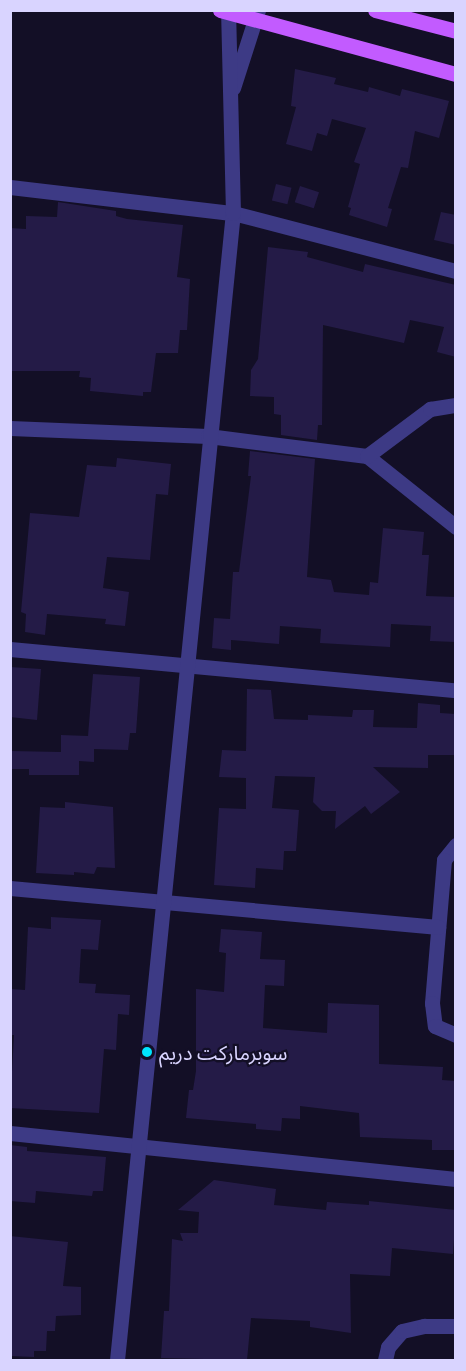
<!DOCTYPE html>
<meta charset="utf-8">
<style>
body{margin:0}
#map{position:relative;width:466px;height:1371px;overflow:hidden;background:#130f26;font-family:"Exo 2","Noto Sans Arabic",sans-serif}
div>[style]{position:absolute}
[style*='--x']{left:calc(var(--x)*1px);top:calc(var(--y)*1px);width:calc(var(--w)*1px);rotate:calc(var(--a)*1deg)}
.building>*{inset:0;background:#241b47;transform-origin:0 0}
.minor>*{height:15px;margin:-7.5px;padding:0 7.5px;transform-origin:7.5px;border-radius:7.5px;background:#3d3a85}
.tertiary>*{height:15px;margin:-7.5px;padding:0 7.5px;transform-origin:7.5px;border-radius:7.5px;background:#3d3a85}
.primary>*{height:15px;margin:-7.5px;padding:0 7.5px;transform-origin:7.5px;border-radius:7.5px;background:#c25bff}
.dots>*{width:16px;height:16px;translate:-50% -50%;box-sizing:border-box;border:3px solid #130f26;border-radius:50%}
span{translate:-50% -50%;white-space:nowrap;text-align:center;line-height:1.15;-webkit-text-stroke:4.5px #130f26;paint-order:stroke}
.poi-label{font-size:20px;color:#d9d4ff}
.left{translate:0 -50%;text-align:left}
.frame{position:absolute;inset:0;border:12px solid #d9d4ff;pointer-events:none}
</style>
<div id="map">
<div class="building">
<i style="clip-path:polygon(295px 69px,336px 78px,334px 84px,368px 92px,369px 87px,400px 96px,402px 89px,449px 101px,439px 138px,415px 131px,408px 168px,401px 167px,388px 208px,392px 209px,387px 227px,349px 215px,351px 208px,348px 207px,360px 164px,354px 162px,366px 128px,332px 119px,327px 136px,317px 133px,312px 151px,286px 144px,296px 107px,291px 106px)"></i>
<i style="left:276px;top:184px;width:16px;height:17px;rotate:14deg"></i>
<i style="left:300px;top:186px;width:20px;height:17px;rotate:18deg"></i>
<i style="clip-path:polygon(58px 202px,116px 211px,116px 216px,127px 219px,183px 225px,177px 277px,190px 279px,187px 330px,180px 330px,178px 353px,156px 353px,151px 392px,143px 392px,143px 396px,90px 391px,91px 378px,79px 377px,80px 371px,10px 371px,10px 228px,26px 229px,26px 216px,57px 217px)"></i>
<i style="clip-path:polygon(441px 212px,456px 215px,456px 245px,434px 240px)"></i>
<i style="clip-path:polygon(268px 247px,308px 252px,307px 257px,363px 272px,365px 264px,456px 285px,456px 357px,437px 352px,444px 327px,410px 320px,404px 343px,323px 325px,322px 425px,318px 425px,317px 440px,281px 435px,281px 415px,274px 414px,274px 397px,250px 396px,251px 370px,258px 359px)"></i>
<i style="clip-path:polygon(250px 451px,315px 459px,307px 577px,331px 580px,334px 592px,369px 595px,370px 582px,378px 583px,383px 528px,424px 532px,422px 555px,429px 555px,426px 596px,456px 597px,456px 642px,430px 641px,431px 626px,391px 624px,390px 647px,320px 643px,321px 629px,280px 626px,279px 644px,231px 640px,231px 650px,212px 648px,214px 618px,230px 619px,233px 572px,239px 572px,251px 476px,248px 476px)"></i>
<i style="clip-path:polygon(117px 458px,171px 464px,168px 495px,156px 494px,150px 560px,107px 557px,103px 588px,129px 592px,125px 626px,105px 624px,106px 619px,47px 614px,45px 635px,25px 632px,26px 614px,21px 612px,30px 513px,79px 517px,87px 465px,116px 467px)"></i>
<i style="clip-path:polygon(10px 667px,41px 669px,37px 720px,10px 717px)"></i>
<i style="clip-path:polygon(93px 674px,140px 677px,136px 733px,130px 733px,128px 750px,94px 749px,94px 762px,79px 761px,79px 775px,29px 775px,29px 769px,10px 769px,10px 751px,61px 752px,61px 735px,88px 736px)"></i>
<i style="clip-path:polygon(247px 689px,271px 690px,274px 719px,308px 720px,308px 715px,352px 717px,353px 710px,374px 710px,373px 727px,417px 728px,418px 703px,440px 705px,440px 713px,456px 714px,456px 755px,428px 755px,428px 768px,373px 767px,400px 792px,371px 814px,365px 806px,335px 829px,336px 811px,322px 811px,313px 802px,315px 777px,275px 776px,272px 808px,299px 810px,296px 851px,284px 851px,283px 870px,256px 868px,255px 888px,214px 885px,219px 808px,246px 809px,246px 778px,219px 777px,222px 750px,246px 751px)"></i>
<i style="clip-path:polygon(65px 802px,113px 807px,115px 868px,97px 867px,94px 874px,74px 872px,74px 875px,36px 873px,40px 807px,65px 808px)"></i>
<i style="clip-path:polygon(51px 917px,101px 920px,98px 950px,81px 949px,79px 983px,96px 984px,95px 993px,130px 995px,129px 1015px,118px 1014px,116px 1050px,104px 1049px,99px 1113px,10px 1108px,14px 1035px,10px 1035px,10px 989px,25px 990px,28px 927px,51px 929px)"></i>
<i style="clip-path:polygon(221px 929px,262px 932px,260px 959px,285px 960px,284px 986px,265px 985px,263px 1028px,327px 1033px,328px 1003px,379px 1005px,379px 1064px,443px 1067px,442px 1080px,456px 1081px,456px 1150px,432px 1150px,432px 1140px,360px 1137px,359px 1113px,300px 1106px,300px 1119px,282px 1118px,281px 1131px,256px 1129px,256px 1124px,186px 1118px,189px 1090px,193px 1090px,196px 1071px,196px 989px,224px 992px,226px 953px,219px 952px)"></i>
<i style="clip-path:polygon(10px 1145px,27px 1147px,27px 1151px,106px 1157px,103px 1191px,93px 1191px,92px 1196px,36px 1191px,35px 1203px,10px 1201px)"></i>
<i style="clip-path:polygon(214px 1180px,276px 1189px,274px 1205px,326px 1210px,327px 1202px,369px 1205px,369px 1201px,456px 1210px,453px 1254px,392px 1248px,390px 1276px,350px 1274px,351px 1333px,310px 1327px,310px 1321px,251px 1318px,247px 1360px,161px 1358px,164px 1311px,169px 1311px,172px 1239px,183px 1241px,180px 1233px,198px 1233px,199px 1212px,178px 1210px)"></i>
<i style="clip-path:polygon(10px 1236px,68px 1242px,63px 1286px,81px 1287px,81px 1315px,56px 1316px,55px 1331px,47px 1331px,46px 1351px,34px 1351px,34px 1357px,10px 1356px)"></i>
</div>
<div class="minor">
<i style="--x:10;--y:187;--w:225;--a:6.7"></i>
<i style="--x:233;--y:213;--w:230;--a:14.6"></i>
<i style="--x:10;--y:428;--w:198;--a:2.3"></i>
<i style="--x:208;--y:436;--w:160;--a:7.2"></i>
<i style="--x:367;--y:456;--w:114;--a:38.6"></i>
<i style="--x:367;--y:456;--w:79;--a:-36.7"></i>
<i style="--x:430;--y:409;--w:26;--a:-9"></i>
<i style="--x:10;--y:649;--w:448;--a:5.3"></i>
<i style="--x:456;--y:845;--w:19;--a:129"></i>
<i style="--x:444;--y:860;--w:144;--a:94.8"></i>
<i style="--x:432;--y:1003;--w:23;--a:83"></i>
<i style="--x:435;--y:1026;--w:23;--a:23"></i>
<i style="--x:10;--y:888;--w:430;--a:5.2"></i>
<i style="--x:10;--y:1133;--w:448;--a:5.9"></i>
<i style="--x:385;--y:1360;--w:13;--a:-77"></i>
<i style="--x:388;--y:1347;--w:21;--a:-49"></i>
<i style="--x:402;--y:1331;--w:23;--a:-13"></i>
<i style="--x:424;--y:1326;--w:32;--a:0"></i>
</div>
<div class="tertiary">
<i style="--x:233;--y:88;--w:82;--a:-72.2"></i>
<i style="--x:117;--y:1360;--w:1153;--a:-84.23"></i>
<i style="--x:233;--y:213;--w:203;--a:-91.4"></i>
</div>
<div class="primary">
<i style="--x:220;--y:10;--w:245;--a:15.2"></i>
<i style="--x:375;--y:10;--w:84;--a:14.5"></i>
</div>
<div class="dots">
<i style="left:147px;top:1052px;background:#00e5ff"></i>
</div>
<div class="poi-label">
<span class="left" style="left:159px;top:1052px">سوبرماركت دريم</span>
</div>
<div class="frame"></div>
</div>
